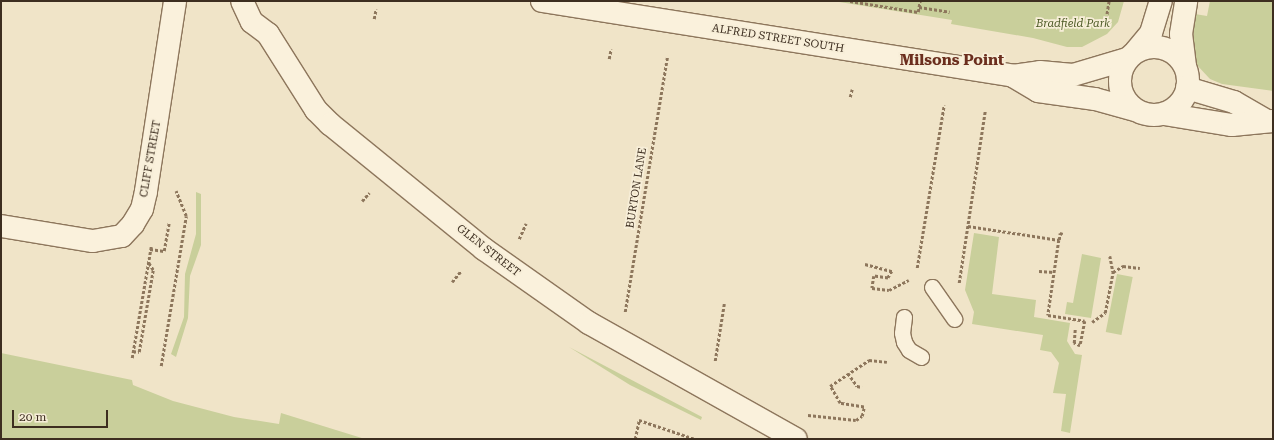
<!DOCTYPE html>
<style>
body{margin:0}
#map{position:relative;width:1274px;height:440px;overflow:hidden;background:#f0e4c8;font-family:"Roboto Serif",serif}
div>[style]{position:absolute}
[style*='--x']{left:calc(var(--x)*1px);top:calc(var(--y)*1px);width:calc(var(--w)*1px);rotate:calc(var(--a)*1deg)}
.green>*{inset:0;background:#c9cf9b;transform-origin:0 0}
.path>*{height:2.5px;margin-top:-1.25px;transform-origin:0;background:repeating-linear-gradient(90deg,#8d765c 0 3px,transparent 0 5px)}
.roads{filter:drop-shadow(1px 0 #8d765c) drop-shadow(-1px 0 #8d765c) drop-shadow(0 1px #8d765c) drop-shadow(0 -1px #8d765c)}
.lane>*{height:15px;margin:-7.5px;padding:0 7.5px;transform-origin:7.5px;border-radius:7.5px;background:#faf1dc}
.street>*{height:22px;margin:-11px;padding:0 11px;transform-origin:11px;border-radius:11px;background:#faf1dc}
.street>.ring{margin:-11px;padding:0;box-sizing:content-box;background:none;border:22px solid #faf1dc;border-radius:50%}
span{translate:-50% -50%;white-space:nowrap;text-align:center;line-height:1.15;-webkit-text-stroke:3.5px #f7eed8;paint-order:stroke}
.park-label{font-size:11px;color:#4d5a26;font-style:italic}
.street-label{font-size:11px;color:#3d2e20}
.district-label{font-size:15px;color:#6b2e1e;font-weight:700}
.frame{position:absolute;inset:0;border:2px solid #3d2e20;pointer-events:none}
.scale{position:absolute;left:12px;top:410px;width:96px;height:18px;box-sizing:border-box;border:2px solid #3d2e20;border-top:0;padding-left:5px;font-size:12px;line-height:14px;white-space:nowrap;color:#3d2e20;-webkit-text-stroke:3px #f7eed8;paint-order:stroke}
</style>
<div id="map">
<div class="green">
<i style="clip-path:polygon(833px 1px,1124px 1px,1118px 22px,1107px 34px,1082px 47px,1067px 47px,1033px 38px,951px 24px,952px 20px)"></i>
<i style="clip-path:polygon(1210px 1px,1273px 1px,1273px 91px,1222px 84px,1210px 79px,1195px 63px,1192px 52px,1195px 14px,1207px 16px)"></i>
<i style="clip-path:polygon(196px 192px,201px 194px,201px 245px,190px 276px,188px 318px,176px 357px,171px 354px,184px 317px,185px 274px,196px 234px)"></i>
<i style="clip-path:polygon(974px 233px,999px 237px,992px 294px,1036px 300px,1034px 317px,1070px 323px,1067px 341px,1075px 354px,1082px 355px,1070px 433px,1061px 431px,1066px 394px,1053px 393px,1059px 363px,1051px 352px,1040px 350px,1043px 335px,972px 324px,974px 312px,965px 290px)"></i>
<i style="clip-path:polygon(1082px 254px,1101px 258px,1091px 318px,1065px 314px,1067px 302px,1073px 303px)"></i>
<i style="left:1117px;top:274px;width:16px;height:59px;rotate:11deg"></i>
<i style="clip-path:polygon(569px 347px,702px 417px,701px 420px,630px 385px)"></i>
<i style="clip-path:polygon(1px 353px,132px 380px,133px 385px,173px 401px,234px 417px,279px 424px,281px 413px,365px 439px,1px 439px)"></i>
</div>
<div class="path">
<i style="--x:850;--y:1;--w:69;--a:9.2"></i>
<i style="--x:918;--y:12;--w:11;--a:-80"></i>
<i style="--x:919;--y:7;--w:31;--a:9"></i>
<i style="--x:374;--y:19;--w:10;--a:-79"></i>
<i style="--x:1106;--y:19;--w:18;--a:-81"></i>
<i style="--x:609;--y:59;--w:10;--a:-79"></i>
<i style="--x:850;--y:97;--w:8;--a:-76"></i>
<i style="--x:362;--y:201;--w:11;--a:-49"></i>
<i style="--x:968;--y:226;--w:92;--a:8.7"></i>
<i style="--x:1059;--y:240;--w:76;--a:98.3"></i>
<i style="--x:1048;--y:315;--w:37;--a:9"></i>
<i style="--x:1085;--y:321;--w:25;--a:101"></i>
<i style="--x:1080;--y:346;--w:7;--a:-153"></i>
<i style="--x:1074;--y:343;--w:15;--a:-86"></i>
<i style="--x:519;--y:239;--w:17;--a:-66"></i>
<i style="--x:1059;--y:240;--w:7;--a:-82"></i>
<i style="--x:1060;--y:233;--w:3;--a:18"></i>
<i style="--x:150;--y:249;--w:14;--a:8"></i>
<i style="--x:164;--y:251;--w:29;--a:-80"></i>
<i style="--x:1110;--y:256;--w:16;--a:79"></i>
<i style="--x:865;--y:264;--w:28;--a:15"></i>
<i style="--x:892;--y:271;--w:8;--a:120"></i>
<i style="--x:888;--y:278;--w:14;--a:-172"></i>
<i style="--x:874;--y:276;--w:12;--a:99"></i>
<i style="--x:872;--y:288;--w:17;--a:7"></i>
<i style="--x:889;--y:290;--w:22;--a:-27"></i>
<i style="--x:917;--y:268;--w:165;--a:-80.6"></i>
<i style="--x:1039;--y:271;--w:15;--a:4"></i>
<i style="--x:452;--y:282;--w:14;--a:-51"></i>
<i style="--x:959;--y:283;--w:174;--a:-81.4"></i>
<i style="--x:625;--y:312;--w:258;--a:-80.6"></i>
<i style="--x:1092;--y:322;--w:16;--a:-35"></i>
<i style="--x:1105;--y:313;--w:42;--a:-79"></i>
<i style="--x:1113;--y:272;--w:12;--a:-31"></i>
<i style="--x:1123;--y:266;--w:17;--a:7"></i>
<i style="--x:133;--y:351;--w:6;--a:9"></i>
<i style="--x:139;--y:352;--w:83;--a:-80.3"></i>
<i style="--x:153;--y:270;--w:9;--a:-122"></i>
<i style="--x:132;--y:358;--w:113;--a:-80.3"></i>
<i style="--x:715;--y:361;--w:58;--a:-81"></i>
<i style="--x:161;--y:366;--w:152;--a:-80.5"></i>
<i style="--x:186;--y:216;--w:27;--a:-112"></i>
<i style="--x:848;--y:373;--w:16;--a:55"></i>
<i style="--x:857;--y:386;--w:5;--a:11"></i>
<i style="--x:808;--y:415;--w:48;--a:5.9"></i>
<i style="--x:856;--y:420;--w:7;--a:-34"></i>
<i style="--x:862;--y:416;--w:9;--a:-77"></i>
<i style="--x:864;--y:407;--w:24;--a:-171"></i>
<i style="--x:840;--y:403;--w:20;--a:-120"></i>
<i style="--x:830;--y:386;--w:47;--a:-33.7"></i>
<i style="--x:869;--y:360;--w:18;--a:6"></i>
<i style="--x:635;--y:439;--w:19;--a:-78"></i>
<i style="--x:639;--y:420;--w:59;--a:18.7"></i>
</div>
<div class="roads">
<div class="lane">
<i style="--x:932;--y:287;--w:39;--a:55"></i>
<i style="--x:904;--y:317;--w:16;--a:97"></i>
<i style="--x:902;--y:333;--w:9;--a:77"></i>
<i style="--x:904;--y:342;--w:9;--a:58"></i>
<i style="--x:909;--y:350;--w:14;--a:30"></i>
</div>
<div class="street">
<i style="--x:242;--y:1;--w:23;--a:65"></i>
<i style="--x:252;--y:22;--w:20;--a:37"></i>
<i style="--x:268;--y:34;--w:90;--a:57.7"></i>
<i style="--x:316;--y:110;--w:20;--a:45"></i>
<i style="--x:330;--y:124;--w:198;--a:39.1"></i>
<i style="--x:484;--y:249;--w:128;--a:35.2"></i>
<i style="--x:589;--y:323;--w:237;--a:29.3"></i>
<i style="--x:542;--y:1;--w:477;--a:9"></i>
<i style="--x:1013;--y:76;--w:27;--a:-8"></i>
<i style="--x:1040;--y:72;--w:33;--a:5"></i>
<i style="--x:1073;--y:75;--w:56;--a:-16.5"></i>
<i class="ring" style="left:1120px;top:47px;width:46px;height:46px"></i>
<i style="--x:1136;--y:51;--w:23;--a:-50"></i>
<i style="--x:1151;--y:33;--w:34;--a:-73"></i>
<i style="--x:1185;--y:66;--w:32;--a:-97"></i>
<i style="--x:1181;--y:34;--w:33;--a:-81"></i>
<i style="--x:1013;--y:76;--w:29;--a:31"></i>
<i style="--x:1038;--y:91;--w:58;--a:8"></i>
<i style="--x:1095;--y:99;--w:41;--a:15.4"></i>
<i style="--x:1187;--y:88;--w:49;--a:16.6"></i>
<i style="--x:1234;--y:102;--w:36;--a:30"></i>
<i style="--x:1164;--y:114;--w:69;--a:9.2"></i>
<i style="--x:1232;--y:125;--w:41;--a:-5.6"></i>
<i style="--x:1;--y:226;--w:93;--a:9.3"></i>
<i style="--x:93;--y:241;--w:29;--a:-10"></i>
<i style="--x:122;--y:236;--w:16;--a:-47"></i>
<i style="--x:133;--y:224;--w:17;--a:-59"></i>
<i style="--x:142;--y:209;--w:18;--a:-77"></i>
<i style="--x:146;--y:191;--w:192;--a:-81.3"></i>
</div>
</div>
<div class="park-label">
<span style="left:1073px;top:24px">Bradfield Park</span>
</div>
<div class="street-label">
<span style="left:778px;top:39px;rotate:9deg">ALFRED STREET SOUTH</span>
<span style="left:151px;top:159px;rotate:-80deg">CLIFF STREET</span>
<span style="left:637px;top:188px;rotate:-81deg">BURTON LANE</span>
<span style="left:488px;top:251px;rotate:38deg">GLEN STREET</span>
</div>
<div class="district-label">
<span style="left:952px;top:61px">Milsons Point</span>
</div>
<div class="frame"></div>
<div class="scale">20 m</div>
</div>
